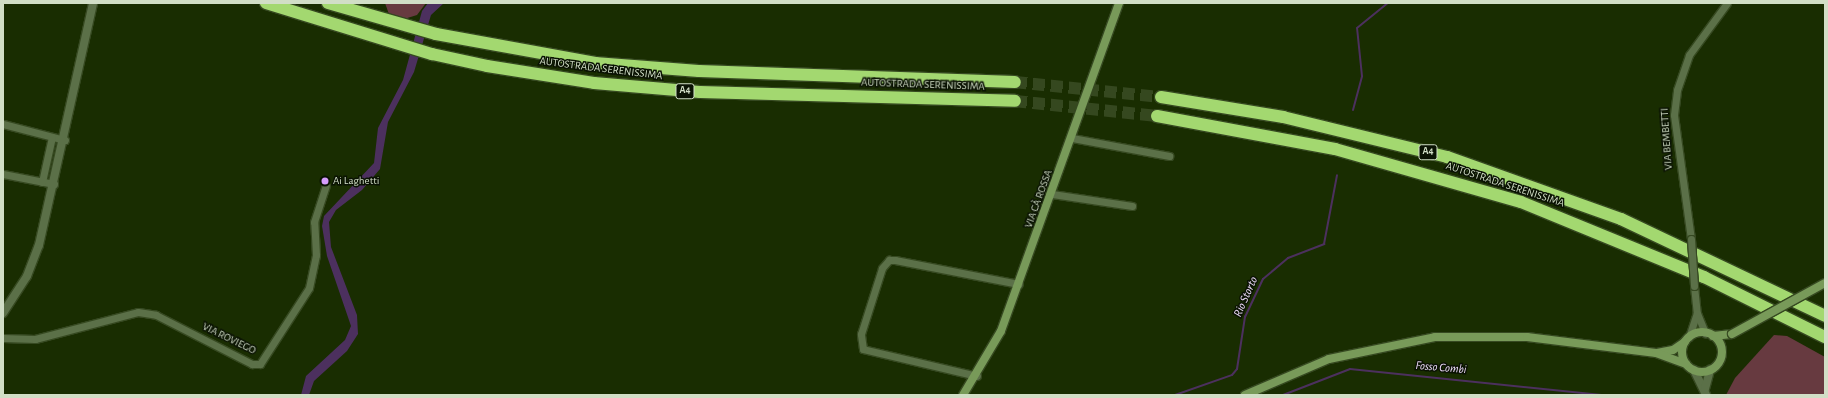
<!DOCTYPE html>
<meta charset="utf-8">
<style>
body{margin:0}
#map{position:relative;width:1828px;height:398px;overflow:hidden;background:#192d01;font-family:"Alegreya Sans",sans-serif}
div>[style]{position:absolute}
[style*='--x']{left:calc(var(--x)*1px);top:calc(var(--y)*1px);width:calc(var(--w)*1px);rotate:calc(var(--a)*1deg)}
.green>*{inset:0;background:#673a40}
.water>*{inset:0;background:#4c305e}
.stream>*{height:2px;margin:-1px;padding:0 1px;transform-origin:1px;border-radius:1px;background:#4c305e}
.motorway-tunnel>*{height:12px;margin-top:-6px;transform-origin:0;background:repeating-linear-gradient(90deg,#35481f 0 12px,transparent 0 18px)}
.roads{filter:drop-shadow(1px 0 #364921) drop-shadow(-1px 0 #364921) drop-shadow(0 1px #364921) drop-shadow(0 -1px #364921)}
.minor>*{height:7px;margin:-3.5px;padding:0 3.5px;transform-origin:3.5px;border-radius:3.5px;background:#5b7048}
.tertiary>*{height:8px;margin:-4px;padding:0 4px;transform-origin:4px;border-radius:4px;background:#5b7048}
.secondary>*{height:8px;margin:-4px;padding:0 4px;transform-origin:4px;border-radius:4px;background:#789a59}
.secondary>.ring{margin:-4px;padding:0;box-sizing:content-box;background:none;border:8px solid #789a59;border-radius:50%}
.motorway>*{height:12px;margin:-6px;padding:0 6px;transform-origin:6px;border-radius:6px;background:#a3d870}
.bridges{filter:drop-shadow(1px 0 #364921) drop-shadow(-1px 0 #364921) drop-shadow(0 1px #364921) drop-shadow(0 -1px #364921)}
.minor-bridge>*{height:7px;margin:-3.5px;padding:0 3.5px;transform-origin:3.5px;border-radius:3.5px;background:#5b7048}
.secondary-bridge>*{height:8px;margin:-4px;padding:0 4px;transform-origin:4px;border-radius:4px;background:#789a59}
.dots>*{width:11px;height:11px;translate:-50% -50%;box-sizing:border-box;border:2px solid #0a1203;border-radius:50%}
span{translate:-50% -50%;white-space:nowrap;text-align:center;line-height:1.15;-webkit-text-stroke:3px #0a1203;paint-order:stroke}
.shield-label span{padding:1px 3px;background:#0a1203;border:1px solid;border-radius:3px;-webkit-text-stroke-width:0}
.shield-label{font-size:10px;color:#d1dec6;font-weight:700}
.street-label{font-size:11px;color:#d1dec6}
.poi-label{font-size:11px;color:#d1dec6}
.left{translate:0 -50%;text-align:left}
.water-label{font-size:12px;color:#eddbfa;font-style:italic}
.frame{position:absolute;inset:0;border:4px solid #d1dec6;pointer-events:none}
</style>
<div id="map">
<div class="green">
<i style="clip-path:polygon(385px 3px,426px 3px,417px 15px,401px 20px,390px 17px)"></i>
<i style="clip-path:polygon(1774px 335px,1787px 336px,1825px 357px,1825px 395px,1726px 395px,1735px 378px)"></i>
</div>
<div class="water">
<i style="clip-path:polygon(428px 3px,444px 3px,431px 15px,414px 72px,388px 122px,380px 169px,362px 190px,336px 210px,329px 222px,331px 247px,357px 315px,358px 334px,347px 351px,314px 381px,309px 395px,301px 395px,306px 376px,345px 340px,351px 326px,327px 256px,322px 226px,324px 216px,374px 163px,378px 128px,403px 80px,422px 11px)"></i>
</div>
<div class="stream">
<i style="--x:1353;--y:110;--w:35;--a:-75"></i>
<i style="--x:1362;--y:76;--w:48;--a:-95.9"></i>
<i style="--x:1357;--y:28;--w:40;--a:-39"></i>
<i style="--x:1175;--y:395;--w:60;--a:-19.3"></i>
<i style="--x:1232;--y:375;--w:8;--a:-50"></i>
<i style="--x:1237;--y:369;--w:53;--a:-81.3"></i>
<i style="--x:1245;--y:317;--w:42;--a:-64.7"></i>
<i style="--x:1263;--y:279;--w:33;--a:-40"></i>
<i style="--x:1288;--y:258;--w:39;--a:-21"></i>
<i style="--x:1324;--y:244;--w:70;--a:-79.3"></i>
<i style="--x:1283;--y:395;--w:72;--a:-21.2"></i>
<i style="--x:1350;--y:369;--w:253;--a:5.9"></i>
</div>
<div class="motorway-tunnel">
<i style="--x:1015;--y:82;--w:147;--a:5.9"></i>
<i style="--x:1015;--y:101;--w:143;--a:6"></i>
</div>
<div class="roads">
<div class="minor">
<i style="--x:3;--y:124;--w:64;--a:14.5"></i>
<i style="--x:1072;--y:138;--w:99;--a:10.5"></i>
<i style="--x:3;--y:174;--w:52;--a:11.1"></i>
<i style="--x:42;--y:182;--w:46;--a:-77.5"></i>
<i style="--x:1052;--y:194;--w:81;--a:8.5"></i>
<i style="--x:1691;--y:239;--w:125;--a:-97.8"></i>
<i style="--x:1674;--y:115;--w:25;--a:-83"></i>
<i style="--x:1677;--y:90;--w:37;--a:-71"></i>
<i style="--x:1689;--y:55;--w:64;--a:-53.8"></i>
<i style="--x:1694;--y:286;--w:27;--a:84"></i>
<i style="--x:1697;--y:313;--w:22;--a:68"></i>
<i style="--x:1689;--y:337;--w:25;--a:-72"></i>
<i style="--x:3;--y:338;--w:32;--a:2"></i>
<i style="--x:35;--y:339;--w:106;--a:-14.7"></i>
<i style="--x:138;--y:312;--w:18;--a:9"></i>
<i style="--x:156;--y:315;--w:108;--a:27"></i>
<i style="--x:252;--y:364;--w:8;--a:0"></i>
<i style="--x:260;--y:364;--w:90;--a:-57.2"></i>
<i style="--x:309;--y:288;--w:34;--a:-78"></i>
<i style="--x:316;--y:255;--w:33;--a:-93"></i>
<i style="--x:314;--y:222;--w:38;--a:-72"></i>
<i style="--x:977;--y:376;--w:117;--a:-166.7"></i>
<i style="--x:863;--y:349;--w:15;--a:-98"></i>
<i style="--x:861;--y:334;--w:69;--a:-72.3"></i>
<i style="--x:882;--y:268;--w:11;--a:-49"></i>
<i style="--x:889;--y:260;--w:6;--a:0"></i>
<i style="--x:895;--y:260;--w:126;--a:11"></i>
</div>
<div class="tertiary">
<i style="--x:3;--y:313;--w:44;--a:-57"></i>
<i style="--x:27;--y:276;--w:33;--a:-69"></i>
<i style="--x:39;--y:245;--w:248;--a:-77.4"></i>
<i style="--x:1694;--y:370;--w:28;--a:64"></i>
<i style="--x:1705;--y:389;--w:20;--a:-75"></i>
</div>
<div class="secondary">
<i class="ring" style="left:1682px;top:332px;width:32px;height:32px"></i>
<i style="--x:1713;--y:336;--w:19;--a:-6"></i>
<i style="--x:1657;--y:353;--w:16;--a:-11"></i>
<i style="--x:1673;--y:350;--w:14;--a:-34"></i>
<i style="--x:963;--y:395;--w:74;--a:-59.3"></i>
<i style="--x:1001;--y:331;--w:349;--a:-70.2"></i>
<i style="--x:1245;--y:395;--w:91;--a:-23.2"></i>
<i style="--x:1329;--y:359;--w:108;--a:-11.7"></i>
<i style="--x:1435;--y:337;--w:92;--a:0"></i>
<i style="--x:1527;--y:337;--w:130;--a:7.1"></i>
<i style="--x:1656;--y:353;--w:32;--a:20"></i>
</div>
<div class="motorway">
<i style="--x:266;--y:3;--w:174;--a:17.1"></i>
<i style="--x:432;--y:54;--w:56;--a:12.3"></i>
<i style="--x:487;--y:66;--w:108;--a:9"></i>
<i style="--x:594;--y:83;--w:106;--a:4.9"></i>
<i style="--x:700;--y:92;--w:315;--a:1.6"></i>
<i style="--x:328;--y:3;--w:112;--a:16"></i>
<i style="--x:436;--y:34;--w:162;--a:10.3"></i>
<i style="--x:595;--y:63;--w:104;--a:4.4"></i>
<i style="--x:699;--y:71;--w:316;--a:2"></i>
<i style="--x:1161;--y:97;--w:124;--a:9.3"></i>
<i style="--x:1283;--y:117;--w:169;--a:13.7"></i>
<i style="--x:1447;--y:157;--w:185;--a:19.6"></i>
<i style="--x:1621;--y:219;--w:226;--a:25.4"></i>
<i style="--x:1157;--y:116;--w:181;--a:10.5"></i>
<i style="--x:1335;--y:149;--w:193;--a:15.9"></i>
<i style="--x:1521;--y:202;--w:198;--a:22.3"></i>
<i style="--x:1704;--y:277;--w:135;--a:26.4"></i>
</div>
</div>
<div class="bridges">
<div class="minor-bridge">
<i style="--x:1691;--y:239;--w:47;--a:86.3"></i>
</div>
<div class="secondary-bridge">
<i style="--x:1732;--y:334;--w:106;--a:-28.7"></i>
</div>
</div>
<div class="dots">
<i style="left:325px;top:181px;background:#d59cfb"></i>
</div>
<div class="shield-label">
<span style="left:685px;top:91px">A4</span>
<span style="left:1428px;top:152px">A4</span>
</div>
<div class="street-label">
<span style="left:601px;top:69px;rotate:7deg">AUTOSTRADA SERENISSIMA</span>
<span style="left:923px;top:85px;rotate:2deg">AUTOSTRADA SERENISSIMA</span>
<span style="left:1667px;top:139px;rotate:-94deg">VIA BEMBETTI</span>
<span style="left:1505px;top:185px;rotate:18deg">AUTOSTRADA SERENISSIMA</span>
<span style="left:1039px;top:199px;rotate:-70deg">VIA CÀ ROSSA</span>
<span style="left:229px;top:339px;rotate:26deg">VIA ROVIEGO</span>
</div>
<div class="poi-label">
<span class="left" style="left:333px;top:181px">Ai Laghetti</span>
</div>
<div class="water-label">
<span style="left:1246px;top:297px;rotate:-66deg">Rio Storto</span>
<span style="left:1441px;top:368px;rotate:5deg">Fosso Combi</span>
</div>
<div class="frame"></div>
</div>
